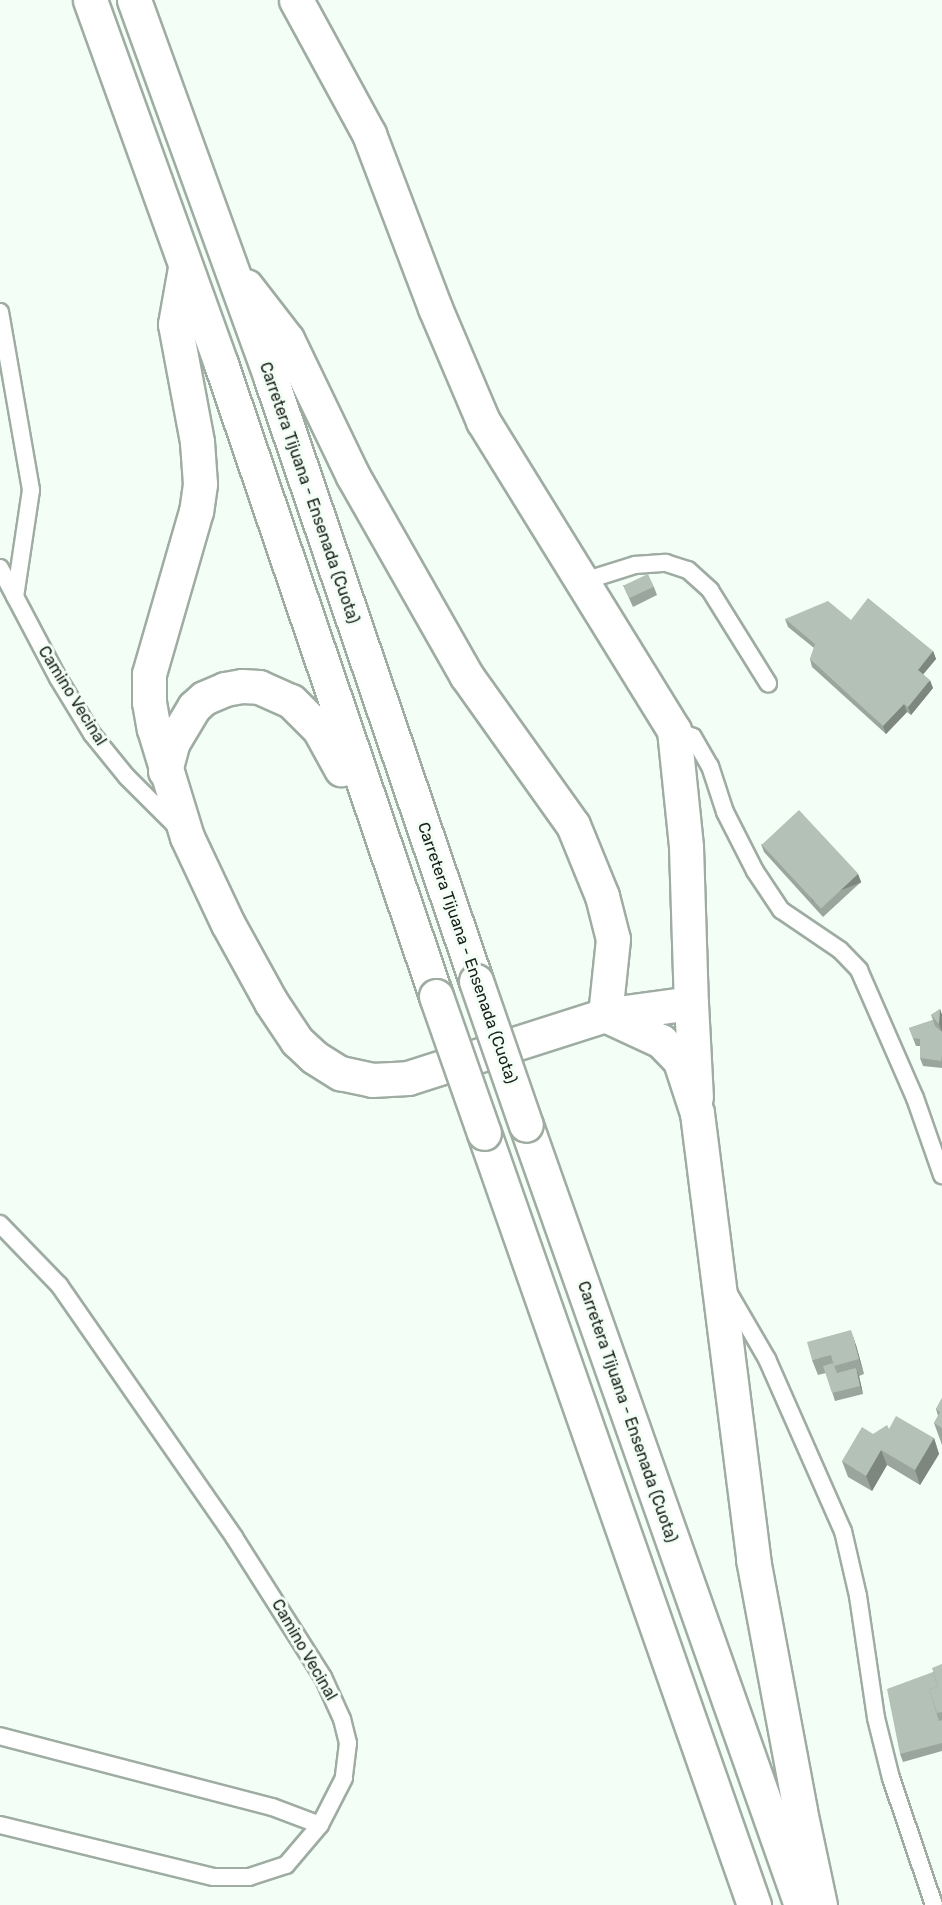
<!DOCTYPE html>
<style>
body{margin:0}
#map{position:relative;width:942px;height:1905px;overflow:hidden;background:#f3fff6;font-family:Rubik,sans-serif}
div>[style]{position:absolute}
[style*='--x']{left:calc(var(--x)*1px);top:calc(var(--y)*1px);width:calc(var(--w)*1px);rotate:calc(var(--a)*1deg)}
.roads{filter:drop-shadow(2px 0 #9eaca2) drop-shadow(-2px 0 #9eaca2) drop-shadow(0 2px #9eaca2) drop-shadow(0 -2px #9eaca2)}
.service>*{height:16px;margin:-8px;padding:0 8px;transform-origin:8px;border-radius:8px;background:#fff}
.minor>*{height:33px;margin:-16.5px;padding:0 16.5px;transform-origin:16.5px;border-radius:16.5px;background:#fff}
.motorway>*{height:33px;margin:-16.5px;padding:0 16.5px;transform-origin:16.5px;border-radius:16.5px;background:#fff}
.bridges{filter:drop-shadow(2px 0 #9eaca2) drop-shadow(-2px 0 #9eaca2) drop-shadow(0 2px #9eaca2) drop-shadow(0 -2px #9eaca2)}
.motorway-bridge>*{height:33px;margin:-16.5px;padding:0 16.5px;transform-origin:16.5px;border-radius:16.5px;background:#fff}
.wall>*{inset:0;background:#9aa69d}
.shaded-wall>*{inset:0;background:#7d8780;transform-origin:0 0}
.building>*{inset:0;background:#b3c1b7;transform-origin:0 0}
span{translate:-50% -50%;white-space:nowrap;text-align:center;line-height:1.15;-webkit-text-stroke:6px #f3fff6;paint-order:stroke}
.street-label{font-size:16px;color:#181d19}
</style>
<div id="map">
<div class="roads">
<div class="service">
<i style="--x:0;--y:312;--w:181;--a:80.1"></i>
<i style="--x:31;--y:490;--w:108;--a:98.5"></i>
<i style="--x:0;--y:568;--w:124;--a:62.2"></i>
<i style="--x:58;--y:678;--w:66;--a:58.7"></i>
<i style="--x:92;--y:734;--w:55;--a:50.9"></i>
<i style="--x:127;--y:777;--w:72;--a:45"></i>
<i style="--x:581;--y:582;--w:57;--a:-17.5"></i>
<i style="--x:635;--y:565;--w:31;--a:-4"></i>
<i style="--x:666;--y:563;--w:23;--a:18"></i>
<i style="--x:688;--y:570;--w:30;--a:42"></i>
<i style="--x:710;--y:590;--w:110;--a:58.1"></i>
<i style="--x:674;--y:730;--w:20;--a:20"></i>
<i style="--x:693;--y:737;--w:34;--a:60"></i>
<i style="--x:710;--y:766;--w:48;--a:71.9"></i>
<i style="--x:725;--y:812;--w:66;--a:63"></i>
<i style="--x:755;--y:871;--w:47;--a:56.3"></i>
<i style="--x:781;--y:910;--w:71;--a:34.1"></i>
<i style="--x:840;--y:950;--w:28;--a:46"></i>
<i style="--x:859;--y:970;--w:140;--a:66.4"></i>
<i style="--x:915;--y:1098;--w:82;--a:70.7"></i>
<i style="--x:0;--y:1224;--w:85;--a:46"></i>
<i style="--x:59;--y:1285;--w:307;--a:55.2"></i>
<i style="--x:234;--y:1537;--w:166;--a:57.6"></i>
<i style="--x:323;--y:1677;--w:46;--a:65.7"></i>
<i style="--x:342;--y:1719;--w:25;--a:76"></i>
<i style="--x:348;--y:1743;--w:35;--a:97"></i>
<i style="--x:344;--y:1778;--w:53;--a:117.1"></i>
<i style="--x:320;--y:1825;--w:51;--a:-159.4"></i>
<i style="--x:272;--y:1807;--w:281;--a:-165.4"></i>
<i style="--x:728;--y:1292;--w:78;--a:59.8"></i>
<i style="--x:767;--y:1359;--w:188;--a:66.2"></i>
<i style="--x:843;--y:1531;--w:67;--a:77"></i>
<i style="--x:858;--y:1596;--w:123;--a:81.6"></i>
<i style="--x:876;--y:1718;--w:62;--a:76"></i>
<i style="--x:891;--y:1778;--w:134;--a:71.3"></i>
<i style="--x:0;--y:1825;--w:220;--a:13.7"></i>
<i style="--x:214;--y:1877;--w:35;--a:0"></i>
<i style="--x:249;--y:1877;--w:39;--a:-18"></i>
<i style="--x:286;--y:1865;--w:52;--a:-49.6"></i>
</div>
<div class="minor">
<i style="--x:296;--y:0;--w:153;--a:61.4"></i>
<i style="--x:369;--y:134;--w:186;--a:69.2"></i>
<i style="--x:435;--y:308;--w:123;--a:67"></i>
<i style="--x:483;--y:421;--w:363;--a:58.3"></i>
<i style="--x:674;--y:730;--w:118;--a:84.1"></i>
<i style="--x:686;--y:847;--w:156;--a:88.2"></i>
<i style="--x:691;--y:1003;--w:87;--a:172.1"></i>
<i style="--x:691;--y:1003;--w:94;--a:87"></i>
</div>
<div class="motorway">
<i style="--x:90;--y:0;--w:387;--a:70.2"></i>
<i style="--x:221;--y:364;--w:668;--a:71.21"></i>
<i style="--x:134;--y:0;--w:403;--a:70.1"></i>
<i style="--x:271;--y:379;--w:636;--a:71.19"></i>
<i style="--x:185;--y:268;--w:57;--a:100.1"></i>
<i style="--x:175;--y:324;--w:120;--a:79.4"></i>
<i style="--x:197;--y:442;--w:42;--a:85.9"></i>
<i style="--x:200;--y:484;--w:27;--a:98"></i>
<i style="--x:196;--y:511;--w:170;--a:106.1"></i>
<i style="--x:149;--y:674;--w:28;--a:90"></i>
<i style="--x:149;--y:702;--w:27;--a:80"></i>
<i style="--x:154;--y:729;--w:113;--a:73"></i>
<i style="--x:187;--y:837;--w:96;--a:64.8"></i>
<i style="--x:228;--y:924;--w:89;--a:61.1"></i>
<i style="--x:271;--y:1002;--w:47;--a:56.3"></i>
<i style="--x:297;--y:1041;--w:23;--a:43"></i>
<i style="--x:314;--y:1057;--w:31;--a:32"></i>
<i style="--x:340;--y:1073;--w:33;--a:12"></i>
<i style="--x:372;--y:1080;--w:36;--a:-3"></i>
<i style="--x:408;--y:1078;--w:207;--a:-17.7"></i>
<i style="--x:605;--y:1015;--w:62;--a:24.9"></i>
<i style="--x:661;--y:1041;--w:28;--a:46"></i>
<i style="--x:680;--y:1061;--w:55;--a:71.9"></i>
<i style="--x:697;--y:1113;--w:450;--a:82.8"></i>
<i style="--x:753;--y:1559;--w:256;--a:79.4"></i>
<i style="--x:800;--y:1811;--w:96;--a:78"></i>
<i style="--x:246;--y:286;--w:67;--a:52.3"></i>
<i style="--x:287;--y:339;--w:152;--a:64.3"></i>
<i style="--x:353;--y:476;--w:229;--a:60.4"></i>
<i style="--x:466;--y:675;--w:184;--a:54.5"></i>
<i style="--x:573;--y:825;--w:77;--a:67.8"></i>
<i style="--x:602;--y:896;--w:44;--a:75.7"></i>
<i style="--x:613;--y:939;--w:76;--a:96"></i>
<i style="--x:165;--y:771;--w:30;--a:-75"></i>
<i style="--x:173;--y:742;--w:41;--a:-59"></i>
<i style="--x:194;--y:707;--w:13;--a:-42"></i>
<i style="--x:204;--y:698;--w:23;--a:-23"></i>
<i style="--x:225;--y:689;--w:17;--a:-10"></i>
<i style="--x:242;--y:686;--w:17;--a:3"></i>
<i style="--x:259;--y:687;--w:35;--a:24"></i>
<i style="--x:291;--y:701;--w:40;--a:45"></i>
<i style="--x:319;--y:729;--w:46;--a:61.2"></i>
<i style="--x:526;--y:1125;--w:827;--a:70.58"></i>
<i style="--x:484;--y:1133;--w:818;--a:70.72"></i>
</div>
</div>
<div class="bridges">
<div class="motorway-bridge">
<i style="--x:476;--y:981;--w:152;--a:70.9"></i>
<i style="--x:436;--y:996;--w:145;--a:70.7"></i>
</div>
</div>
<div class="wall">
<i style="clip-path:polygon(623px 585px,654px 587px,657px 595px,633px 607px)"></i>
<i style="clip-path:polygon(785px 619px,851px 620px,933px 651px,936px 659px,923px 674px,933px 688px,911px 715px,907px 712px,886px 734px,812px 667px,810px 659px,814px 648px,788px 627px)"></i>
<i style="clip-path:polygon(761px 844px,858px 874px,861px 882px,823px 917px,764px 852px)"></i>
<i style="clip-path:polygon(940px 1009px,942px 1015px,942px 1068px,923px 1066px,920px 1058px,920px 1046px,916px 1046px,909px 1028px,933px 1020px,931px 1015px)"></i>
<i style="clip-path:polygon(856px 1345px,864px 1374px,859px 1376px,863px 1394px,835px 1401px,826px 1373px,818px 1375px,812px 1360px)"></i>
<i style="clip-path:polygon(942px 1398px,942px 1445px,934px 1423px,938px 1416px,936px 1409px)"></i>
<i style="clip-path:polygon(889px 1429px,934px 1438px,939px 1454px,920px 1485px,887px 1465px,872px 1491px,848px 1477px,842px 1461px,873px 1434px)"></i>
<i style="clip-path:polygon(942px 1664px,942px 1751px,903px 1762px,900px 1754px,933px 1672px)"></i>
</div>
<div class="shaded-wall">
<i style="clip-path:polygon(933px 651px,936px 659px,921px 677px,918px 670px)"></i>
<i style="clip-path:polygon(930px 680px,933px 688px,911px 715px,908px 707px)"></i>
<i style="clip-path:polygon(904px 704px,907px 712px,886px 734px,883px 726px)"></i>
<i style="left:858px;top:874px;width:9px;height:52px;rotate:69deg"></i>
<i style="clip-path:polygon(940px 1009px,942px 1015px,942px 1032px,939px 1024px)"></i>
<i style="clip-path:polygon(851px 1330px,856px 1345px,864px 1374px,859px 1359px)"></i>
<i style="clip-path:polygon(856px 1368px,859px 1376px,863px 1394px,860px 1386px)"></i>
<i style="clip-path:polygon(934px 1438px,939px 1454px,920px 1485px,915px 1470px)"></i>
<i style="clip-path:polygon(881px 1450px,887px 1465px,872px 1491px,866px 1476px)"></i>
</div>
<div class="building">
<i style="left:648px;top:574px;width:14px;height:27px;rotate:65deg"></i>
<i style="clip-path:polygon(868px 598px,933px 651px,918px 670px,930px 680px,908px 707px,904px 704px,883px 726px,810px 659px,815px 644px,785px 619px,828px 601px,851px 620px)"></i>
<i style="left:799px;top:810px;width:87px;height:51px;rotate:47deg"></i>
<i style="clip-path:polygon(940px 1009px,939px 1024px,931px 1015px)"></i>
<i style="clip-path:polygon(933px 1020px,935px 1026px,942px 1032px,942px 1029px,942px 1055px,941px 1061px,920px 1058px,920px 1039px,913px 1038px,909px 1028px)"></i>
<i style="clip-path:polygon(851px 1330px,859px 1359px,834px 1366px,831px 1355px,812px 1360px,807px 1342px)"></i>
<i style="clip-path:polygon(833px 1363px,837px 1373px,856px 1368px,860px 1386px,832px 1393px,823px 1366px)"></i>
<i style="clip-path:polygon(942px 1398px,942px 1428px,934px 1423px,940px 1412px,936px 1409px)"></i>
<i style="clip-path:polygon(896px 1416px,934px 1438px,915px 1470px,881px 1450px,866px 1476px,842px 1461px,862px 1427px,873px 1434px,887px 1425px,889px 1429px)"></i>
<i style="clip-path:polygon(942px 1664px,942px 1712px,937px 1713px,929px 1689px,938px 1687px,932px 1668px)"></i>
<i style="clip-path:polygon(933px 1672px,938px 1687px,929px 1689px,939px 1721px,942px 1720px,942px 1743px,900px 1754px,887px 1689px)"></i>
</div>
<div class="street-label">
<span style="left:309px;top:493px;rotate:71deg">Carretera Tijuana - Ensenada (Cuota)</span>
<span style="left:72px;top:696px;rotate:58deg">Camino Vecinal</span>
<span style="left:467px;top:953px;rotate:71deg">Carretera Tijuana - Ensenada (Cuota)</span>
<span style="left:627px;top:1412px;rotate:71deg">Carretera Tijuana - Ensenada (Cuota)</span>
<span style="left:304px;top:1650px;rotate:60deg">Camino Vecinal</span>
</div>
</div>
